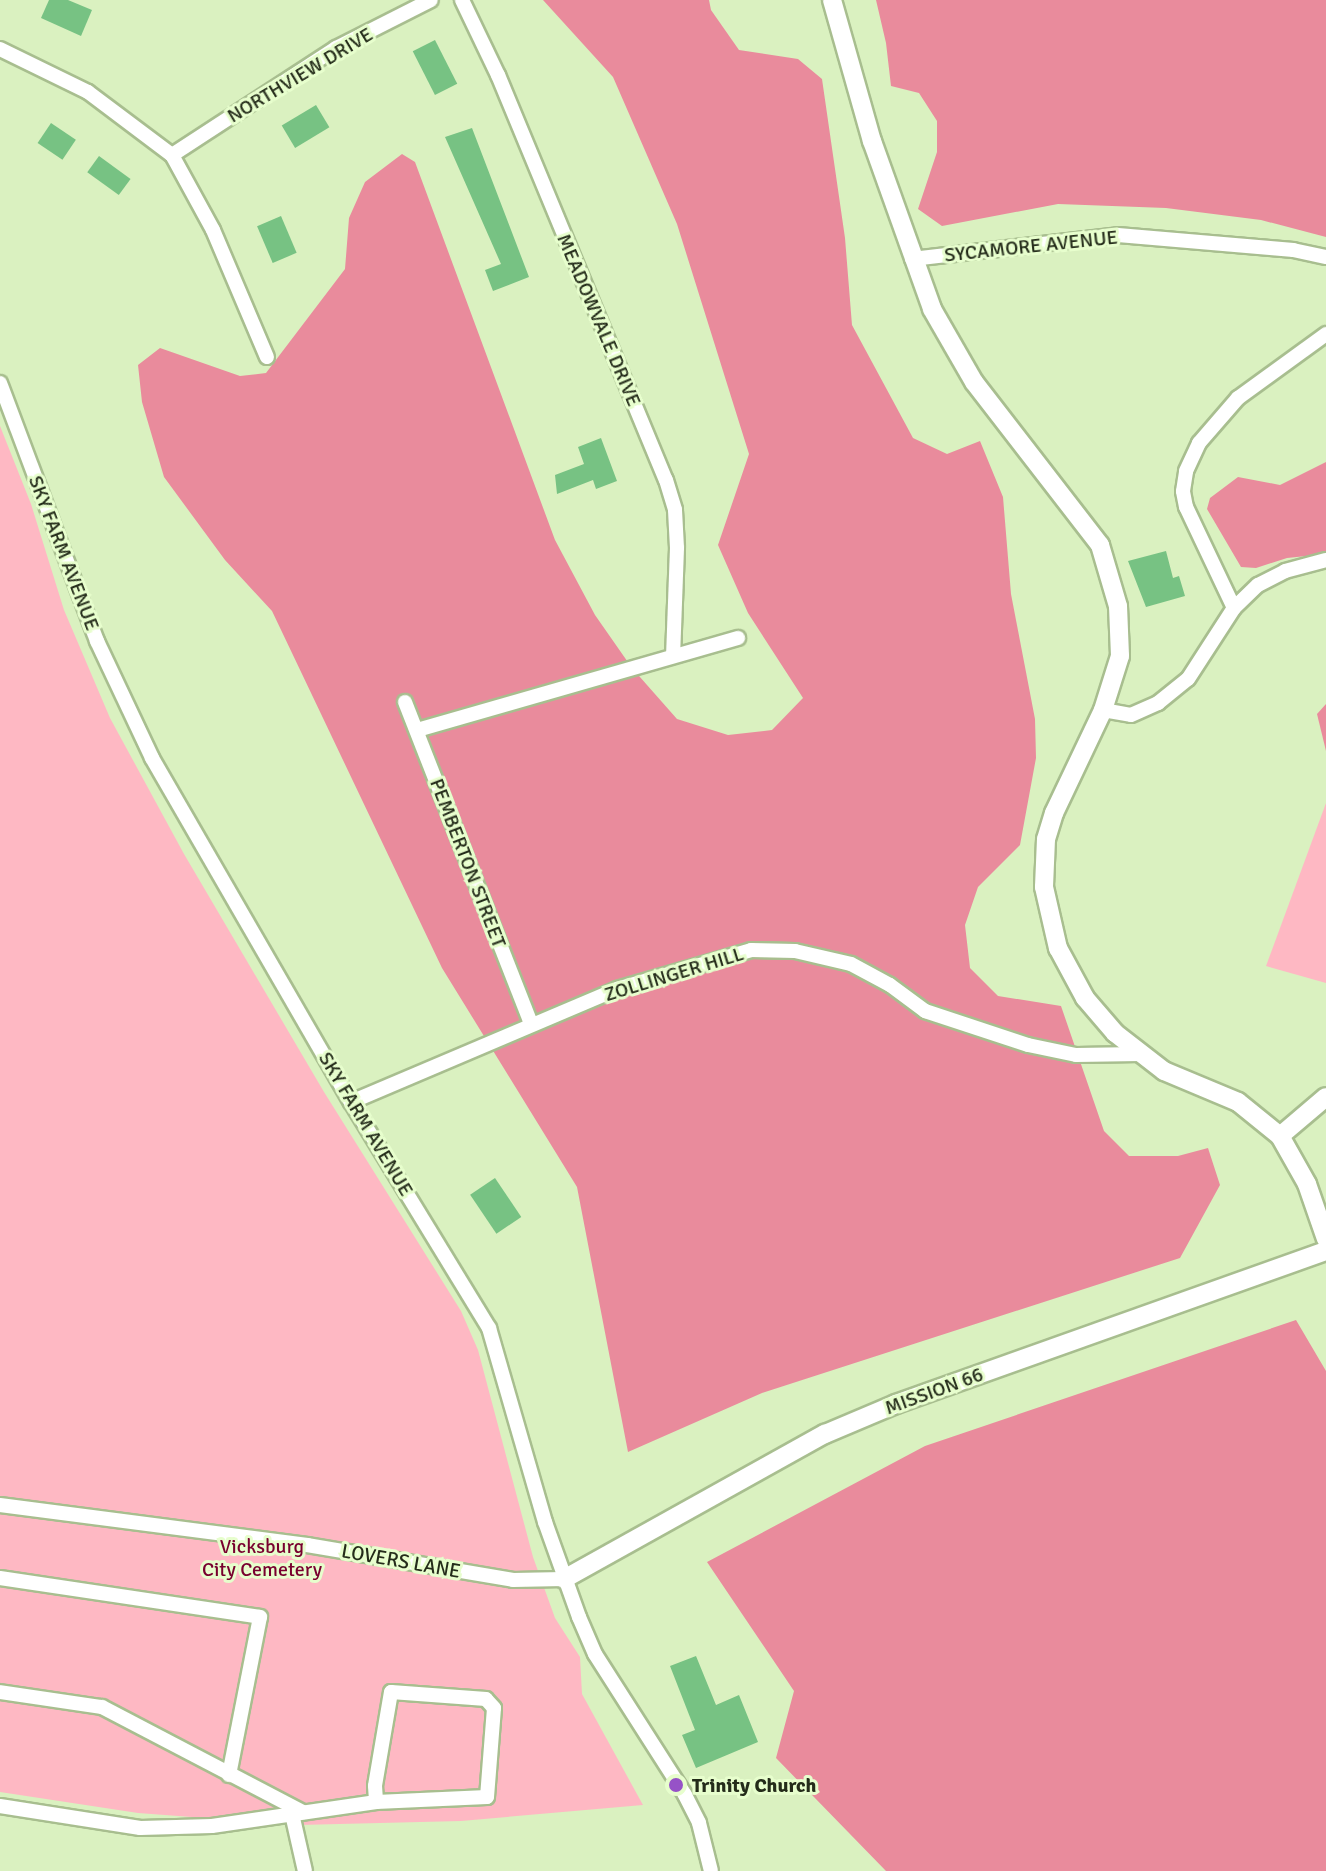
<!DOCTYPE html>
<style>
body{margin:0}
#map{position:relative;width:1326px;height:1871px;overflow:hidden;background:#daf1c0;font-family:Signika,sans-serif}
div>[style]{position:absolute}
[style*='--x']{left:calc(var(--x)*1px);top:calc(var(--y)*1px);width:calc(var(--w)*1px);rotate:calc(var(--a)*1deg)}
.green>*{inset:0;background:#feb8c3}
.forest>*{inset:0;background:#e98b9c}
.building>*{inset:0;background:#77c283;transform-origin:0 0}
.roads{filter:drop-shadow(2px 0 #a8be8f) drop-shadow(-2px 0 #a8be8f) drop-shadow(0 2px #a8be8f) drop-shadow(0 -2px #a8be8f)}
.minor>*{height:14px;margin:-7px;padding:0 7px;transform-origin:7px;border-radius:7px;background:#fff}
.tertiary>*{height:18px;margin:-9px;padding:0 9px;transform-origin:9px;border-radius:9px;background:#fff}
.dots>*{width:22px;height:22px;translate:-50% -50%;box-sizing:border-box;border:4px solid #e7fecd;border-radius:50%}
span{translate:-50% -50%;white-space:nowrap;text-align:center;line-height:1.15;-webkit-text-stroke:6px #e7fecd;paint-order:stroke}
.street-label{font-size:20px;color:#242c1a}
.park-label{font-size:20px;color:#78002f}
.poi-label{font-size:20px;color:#242c1a;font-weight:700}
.left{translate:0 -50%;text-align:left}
</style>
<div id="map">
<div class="green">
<i style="clip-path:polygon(0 426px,31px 504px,64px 610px,110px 718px,184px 854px,324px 1092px,461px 1311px,478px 1350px,533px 1557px,555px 1618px,580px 1657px,582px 1694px,643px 1805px,461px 1821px,299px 1825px,138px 1813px,0 1792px)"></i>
<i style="clip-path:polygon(1326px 803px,1326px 983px,1266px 966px)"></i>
</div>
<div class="forest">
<i style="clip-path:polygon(543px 0,709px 0,711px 10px,739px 50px,798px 59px,822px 79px,845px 238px,852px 325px,913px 438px,947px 454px,980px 441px,1003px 497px,1011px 594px,1035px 719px,1036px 758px,1020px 845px,978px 887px,965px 925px,970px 968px,998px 996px,1061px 1006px,1104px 1131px,1129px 1156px,1178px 1156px,1208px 1148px,1220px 1185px,1180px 1258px,762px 1393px,628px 1452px,577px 1187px,442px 968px,272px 611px,225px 560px,164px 477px,142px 402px,138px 365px,160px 348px,240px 376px,266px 373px,345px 269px,349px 218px,365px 182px,402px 154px,415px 162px,555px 540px,595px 615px,632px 668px,677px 719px,728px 735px,772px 730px,803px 698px,748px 613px,718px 545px,749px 454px,677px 224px,613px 77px)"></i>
<i style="clip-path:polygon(876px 0,1326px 0,1326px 237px,1261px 220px,1166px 208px,1058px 204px,942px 226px,918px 209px,937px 152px,937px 121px,919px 93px,891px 86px,886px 43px)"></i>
<i style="clip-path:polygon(1326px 462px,1326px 554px,1287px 558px,1256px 568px,1241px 567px,1207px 509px,1210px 498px,1238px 477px,1280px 485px)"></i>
<i style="clip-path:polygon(1326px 704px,1326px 751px,1317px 714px)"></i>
<i style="clip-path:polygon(1296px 1320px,1326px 1371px,1326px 1871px,886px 1871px,776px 1758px,794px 1691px,707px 1562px,925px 1446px)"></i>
</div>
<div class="building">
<i style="clip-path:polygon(49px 0,68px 0,92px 10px,81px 36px,41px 18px)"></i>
<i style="left:435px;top:40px;width:49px;height:25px;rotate:63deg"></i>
<i style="left:316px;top:105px;width:26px;height:40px;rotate:59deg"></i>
<i style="left:51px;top:123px;width:30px;height:24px;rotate:34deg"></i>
<i style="clip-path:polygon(472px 128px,529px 277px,493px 291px,485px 270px,501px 264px,445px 137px)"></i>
<i style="left:99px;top:156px;width:39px;height:20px;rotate:36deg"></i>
<i style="left:281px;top:216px;width:40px;height:26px;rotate:67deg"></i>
<i style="clip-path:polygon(601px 438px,617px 481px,596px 489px,593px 480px,557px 494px,555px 475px,584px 464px,578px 447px)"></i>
<i style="clip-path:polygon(1166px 551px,1173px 578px,1179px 576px,1185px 596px,1146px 607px,1128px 561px)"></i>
<i style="left:495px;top:1178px;width:47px;height:30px;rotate:56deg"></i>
<i style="clip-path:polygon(696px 1656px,716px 1705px,739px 1695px,758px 1742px,696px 1768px,682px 1735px,695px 1730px,670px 1666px)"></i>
</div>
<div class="roads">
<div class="minor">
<i style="--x:462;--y:0;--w:83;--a:64.4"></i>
<i style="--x:498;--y:75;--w:438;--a:67.5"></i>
<i style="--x:666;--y:480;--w:31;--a:73"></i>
<i style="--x:675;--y:510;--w:38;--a:87"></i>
<i style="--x:677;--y:548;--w:107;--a:92.1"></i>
<i style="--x:0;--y:49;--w:98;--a:26"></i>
<i style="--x:88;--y:92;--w:105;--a:36.9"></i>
<i style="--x:172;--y:155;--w:85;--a:61.3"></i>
<i style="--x:213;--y:230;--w:138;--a:67"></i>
<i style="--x:172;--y:155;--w:196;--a:-33.1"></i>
<i style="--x:336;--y:48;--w:106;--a:-26.8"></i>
<i style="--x:912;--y:259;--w:207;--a:-6.6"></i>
<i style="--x:1118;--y:235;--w:176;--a:4.9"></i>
<i style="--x:1293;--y:250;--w:34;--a:12"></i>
<i style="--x:0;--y:383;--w:276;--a:69.4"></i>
<i style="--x:97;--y:641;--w:129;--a:64.8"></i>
<i style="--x:152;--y:758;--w:397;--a:60"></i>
<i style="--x:351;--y:1102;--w:265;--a:58.6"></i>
<i style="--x:489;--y:1328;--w:202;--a:73.9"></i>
<i style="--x:545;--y:1522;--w:101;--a:70.3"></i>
<i style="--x:579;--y:1617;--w:40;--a:66.6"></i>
<i style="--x:595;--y:1654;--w:167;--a:57.4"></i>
<i style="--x:685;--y:1795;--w:31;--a:63"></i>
<i style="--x:699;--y:1823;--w:49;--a:76"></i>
<i style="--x:1234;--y:608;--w:112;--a:-115.4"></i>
<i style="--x:1186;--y:507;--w:16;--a:-101"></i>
<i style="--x:1183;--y:491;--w:20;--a:-81"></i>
<i style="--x:1186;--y:471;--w:31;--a:-65"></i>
<i style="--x:1199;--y:443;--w:60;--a:-49.1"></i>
<i style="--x:1238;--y:398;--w:109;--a:-36"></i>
<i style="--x:405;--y:702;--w:346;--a:68.6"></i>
<i style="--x:1103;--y:710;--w:28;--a:10"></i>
<i style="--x:1131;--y:715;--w:30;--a:-24"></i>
<i style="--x:1158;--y:703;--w:38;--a:-39"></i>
<i style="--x:1188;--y:679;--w:85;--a:-57.1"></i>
<i style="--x:1234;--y:608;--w:33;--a:-44"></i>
<i style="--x:1258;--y:585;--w:30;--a:-27"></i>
<i style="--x:1285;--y:571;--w:42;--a:-15"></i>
<i style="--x:417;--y:730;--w:334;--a:-16"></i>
<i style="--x:351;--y:1102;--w:289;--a:-23"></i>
<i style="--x:617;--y:989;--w:140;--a:-16.2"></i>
<i style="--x:751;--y:950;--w:44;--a:1.3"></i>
<i style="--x:795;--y:951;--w:57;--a:13.1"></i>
<i style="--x:851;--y:964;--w:44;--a:28.3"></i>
<i style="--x:890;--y:985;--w:44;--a:36.6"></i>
<i style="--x:925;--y:1011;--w:108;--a:18.3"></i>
<i style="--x:1028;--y:1045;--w:49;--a:11.8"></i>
<i style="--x:1076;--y:1055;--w:64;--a:-0.9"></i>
<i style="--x:0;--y:1505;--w:310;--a:7.4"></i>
<i style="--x:307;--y:1545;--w:209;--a:9.6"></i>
<i style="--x:513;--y:1580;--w:51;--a:-1.1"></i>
<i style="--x:0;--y:1578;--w:263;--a:8.5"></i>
<i style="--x:260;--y:1617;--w:161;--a:101.1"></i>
<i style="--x:0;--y:1692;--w:103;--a:8.4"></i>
<i style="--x:102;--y:1707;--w:227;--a:27.6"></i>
<i style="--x:0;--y:1806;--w:142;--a:8.9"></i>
<i style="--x:140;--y:1828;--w:72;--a:-1.6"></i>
<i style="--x:212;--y:1826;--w:166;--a:-8.3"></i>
<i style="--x:376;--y:1802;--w:111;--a:-2.6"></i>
<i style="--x:487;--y:1797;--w:89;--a:-85.5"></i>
<i style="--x:494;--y:1708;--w:12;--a:-132"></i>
<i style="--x:486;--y:1699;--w:95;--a:-175.8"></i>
<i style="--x:391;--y:1692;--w:95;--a:99.7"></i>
<i style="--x:375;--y:1786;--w:16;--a:86"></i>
<i style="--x:292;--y:1814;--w:58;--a:77.2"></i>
</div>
<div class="tertiary">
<i style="--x:832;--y:0;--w:147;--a:74.2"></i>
<i style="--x:872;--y:141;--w:178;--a:70.3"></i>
<i style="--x:932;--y:309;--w:84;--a:60.1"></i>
<i style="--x:974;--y:382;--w:206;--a:52.3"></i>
<i style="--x:1100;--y:545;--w:64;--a:73.6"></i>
<i style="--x:1118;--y:606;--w:50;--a:87.7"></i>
<i style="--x:1120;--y:656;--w:57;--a:107.5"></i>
<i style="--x:1103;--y:710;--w:114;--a:115.4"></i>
<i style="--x:1054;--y:813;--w:27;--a:107"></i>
<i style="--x:1046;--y:839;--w:48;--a:92.4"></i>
<i style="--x:1044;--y:887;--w:63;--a:77.1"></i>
<i style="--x:1058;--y:948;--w:57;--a:61.6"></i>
<i style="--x:1085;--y:998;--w:46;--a:49.4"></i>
<i style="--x:1115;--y:1033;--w:62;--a:37.8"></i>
<i style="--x:1164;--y:1071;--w:80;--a:22.7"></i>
<i style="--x:1238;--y:1102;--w:54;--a:39"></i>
<i style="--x:1280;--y:1136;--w:55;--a:60.6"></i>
<i style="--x:1307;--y:1184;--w:58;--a:70.9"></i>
<i style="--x:1280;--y:1136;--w:60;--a:-40.3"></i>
<i style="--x:564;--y:1579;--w:299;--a:-29.1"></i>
<i style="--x:825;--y:1434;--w:77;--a:-22.9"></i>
<i style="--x:896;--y:1404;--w:456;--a:-19.6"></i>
</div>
</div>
<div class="dots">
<i style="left:676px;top:1785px;background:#9652c7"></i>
</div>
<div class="street-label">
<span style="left:300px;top:75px;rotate:-31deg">NORTHVIEW DRIVE</span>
<span style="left:1031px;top:246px;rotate:-6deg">SYCAMORE AVENUE</span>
<span style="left:599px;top:320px;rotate:67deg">MEADOWVALE DRIVE</span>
<span style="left:64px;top:553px;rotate:69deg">SKY FARM AVENUE</span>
<span style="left:468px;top:863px;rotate:69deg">PEMBERTON STREET</span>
<span style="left:674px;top:974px;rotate:-17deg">ZOLLINGER HILL</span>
<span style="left:366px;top:1124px;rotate:59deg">SKY FARM AVENUE</span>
<span style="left:934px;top:1391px;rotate:-20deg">MISSION 66</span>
<span style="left:401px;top:1561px;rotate:10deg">LOVERS LANE</span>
</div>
<div class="park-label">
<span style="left:262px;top:1558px">Vicksburg<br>City Cemetery</span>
</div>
<div class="poi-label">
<span class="left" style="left:692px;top:1785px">Trinity Church</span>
</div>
</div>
